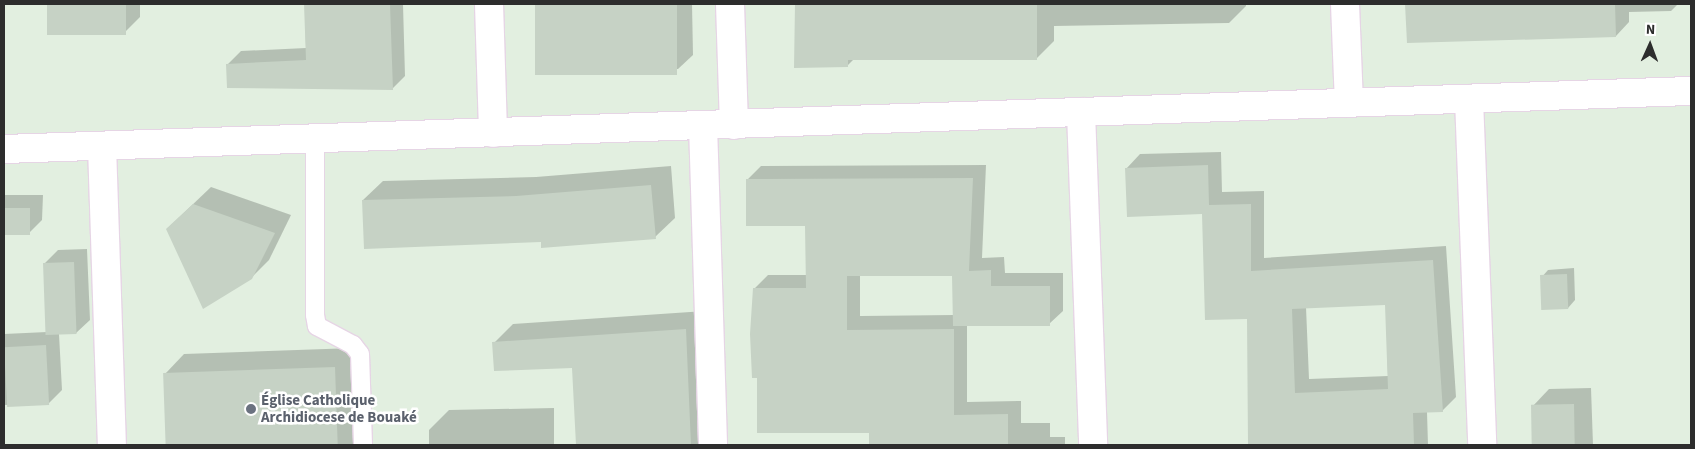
<!DOCTYPE html>
<meta charset="utf-8">
<style>
body{margin:0}
#map{position:relative;width:1695px;height:449px;overflow:hidden;background:#e2efe0;font-family:"Source Sans 3",sans-serif}
div>[style]{position:absolute}
[style*='--x']{left:calc(var(--x)*1px);top:calc(var(--y)*1px);width:calc(var(--w)*1px);rotate:calc(var(--a)*1deg)}
.shadow>*{inset:0;background:#0003}
.building>*{inset:0;background:#c6d2c5;transform-origin:0 0}
.roads{filter:drop-shadow(1px 0 #e6d5e5) drop-shadow(-1px 0 #e6d5e5) drop-shadow(0 1px #e6d5e5) drop-shadow(0 -1px #e6d5e5)}
.service>*{height:18px;margin:-9px;padding:0 9px;transform-origin:9px;border-radius:9px;background:#fff}
.minor>*{height:28px;margin:-14px;padding:0 14px;transform-origin:14px;border-radius:14px;background:#fff}
.tertiary>*{height:28px;margin:-14px;padding:0 14px;transform-origin:14px;border-radius:14px;background:#fff}
.dots>*{width:14px;height:14px;translate:-50% -50%;box-sizing:border-box;border:2px solid #fff;border-radius:50%}
span{translate:-50% -50%;white-space:nowrap;text-align:center;line-height:1.15;-webkit-text-stroke:5px #fff;paint-order:stroke}
.worship-label{font-size:15px;color:#5b616d;font-weight:700}
.left{translate:0 -50%;text-align:left}
.frame{position:absolute;inset:0;border:5px solid #2d2d2d;pointer-events:none}
.north{position:absolute;left:1625px;top:20px;width:50px;height:50px;-webkit-text-stroke:4px #fff;paint-order:stroke;rotate:2deg;font-size:14px;font-weight:700;line-height:20px;text-align:center;color:#2d2d2d}
.north::after{content:'';display:block;margin:auto;width:18px;height:22px;background:#2d2d2d;clip-path:polygon(50% 0,100% 100%,50% 72%,0 100%)}
</style>
<div id="map">
<div class="shadow">
<i style="clip-path:polygon(48px 4px,140px 4px,140px 17px,126px 31px,50px 34px)"></i>
<i style="clip-path:polygon(305px 4px,403px 4px,405px 76px,392px 89px,228px 64px,241px 51px,306px 48px)"></i>
<i style="clip-path:polygon(536px 4px,692px 4px,693px 55px,678px 69px,538px 74px)"></i>
<i style="clip-path:polygon(797px 4px,1246px 4px,1246px 6px,1229px 23px,1054px 26px,1054px 41px,1037px 58px,855px 58px,847px 66px,795px 67px)"></i>
<i style="clip-path:polygon(1406px 4px,1678px 4px,1671px 11px,1629px 12px,1629px 22px,1616px 36px,1408px 42px)"></i>
<i style="clip-path:polygon(evenodd,1221px 152px,1222px 192px,1264px 191px,1264px 258px,1446px 246px,1456px 397px,1442px 411px,1427px 412px,1428px 445px,1250px 445px,1248px 318px,1203px 213px,1126px 169px,1140px 154px,1221px 152px,1386px 304px,1388px 376px,1309px 379px,1306px 307px,1386px 304px)"></i>
<i style="clip-path:polygon(evenodd,986px 165px,982px 258px,1004px 257px,1005px 273px,1063px 273px,1063px 311px,1049px 324px,967px 324px,967px 402px,1021px 401px,1021px 423px,1050px 423px,1050px 437px,1065px 437px,1065px 445px,870px 445px,870px 431px,754px 289px,768px 275px,807px 275px,807px 224px,748px 179px,761px 166px,986px 165px,860px 275px,954px 275px,954px 315px,860px 316px,860px 275px)"></i>
<i style="clip-path:polygon(671px 166px,675px 218px,655px 237px,542px 241px,363px 200px,383px 181px,536px 177px)"></i>
<i style="clip-path:polygon(211px 187px,291px 215px,269px 260px,251px 278px,167px 229px)"></i>
<i style="clip-path:polygon(4px 195px,43px 195px,42px 220px,29px 233px,4px 233px)"></i>
<i style="clip-path:polygon(87px 249px,90px 320px,76px 333px,59px 334px,62px 390px,48px 404px,4px 405px,4px 334px,47px 332px,45px 263px,58px 250px)"></i>
<i style="clip-path:polygon(1574px 268px,1575px 300px,1568px 308px,1541px 278px,1548px 270px)"></i>
<i style="clip-path:polygon(705px 311px,710px 445px,655px 445px,574px 367px,494px 343px,513px 324px)"></i>
<i style="clip-path:polygon(354px 348px,358px 445px,167px 445px,165px 374px,184px 354px)"></i>
<i style="clip-path:polygon(1591px 388px,1593px 445px,1533px 445px,1532px 407px,1549px 389px)"></i>
<i style="clip-path:polygon(554px 408px,554px 445px,429px 445px,429px 430px,449px 410px)"></i>
</div>
<div class="building">
<i style="left:47px;top:4px;width:79px;height:31px"></i>
<i style="clip-path:polygon(304px 4px,390px 4px,393px 90px,227px 88px,226px 64px,306px 60px)"></i>
<i style="left:535px;top:4px;width:142px;height:71px"></i>
<i style="clip-path:polygon(795px 4px,1037px 4px,1037px 60px,848px 60px,848px 67px,794px 68px)"></i>
<i style="clip-path:polygon(1405px 4px,1615px 4px,1616px 37px,1407px 43px)"></i>
<i style="clip-path:polygon(evenodd,1208px 165px,1209px 205px,1251px 204px,1251px 271px,1433px 260px,1443px 412px,1413px 413px,1414px 445px,1248px 445px,1247px 319px,1205px 320px,1202px 214px,1127px 217px,1125px 168px,1208px 165px,1385px 305px,1388px 389px,1295px 393px,1292px 309px,1385px 305px)"></i>
<i style="clip-path:polygon(973px 178px,969px 271px,991px 270px,991px 286px,1050px 286px,1050px 326px,953px 326px,952px 276px,847px 276px,847px 330px,954px 329px,954px 415px,1008px 414px,1008px 445px,869px 445px,869px 433px,757px 433px,757px 378px,752px 378px,750px 334px,753px 288px,806px 288px,805px 226px,746px 226px,746px 179px)"></i>
<i style="clip-path:polygon(651px 185px,656px 239px,541px 248px,541px 242px,364px 249px,362px 200px,516px 196px)"></i>
<i style="clip-path:polygon(193px 204px,275px 233px,252px 279px,203px 309px,166px 229px)"></i>
<i style="left:4px;top:208px;width:26px;height:27px"></i>
<i style="left:74px;top:262px;width:72px;height:31px;rotate:88deg"></i>
<i style="left:1567px;top:274px;width:35px;height:27px;rotate:88deg"></i>
<i style="clip-path:polygon(686px 329px,691px 445px,576px 445px,572px 368px,494px 371px,492px 342px)"></i>
<i style="left:46px;top:345px;width:60px;height:42px;rotate:87deg"></i>
<i style="left:335px;top:367px;width:78px;height:172px;rotate:88deg"></i>
<i style="left:1574px;top:404px;width:41px;height:43px;rotate:89deg"></i>
</div>
<div class="roads">
<div class="service">
<i style="--x:315;--y:141;--w:174;--a:90"></i>
<i style="--x:315;--y:315;--w:11;--a:80"></i>
<i style="--x:317;--y:326;--w:41;--a:27.8"></i>
<i style="--x:353;--y:345;--w:11;--a:52"></i>
<i style="--x:360;--y:354;--w:91;--a:88.1"></i>
</div>
<div class="minor">
<i style="--x:489;--y:4;--w:129;--a:88.2"></i>
<i style="--x:730;--y:4;--w:121;--a:88.1"></i>
<i style="--x:1345;--y:4;--w:99;--a:87.7"></i>
<i style="--x:1469;--y:99;--w:346;--a:87.8"></i>
<i style="--x:1081;--y:112;--w:333;--a:87.9"></i>
<i style="--x:703;--y:125;--w:320;--a:88.2"></i>
<i style="--x:102;--y:146;--w:299;--a:88.1"></i>
</div>
<div class="tertiary">
<i style="--x:4;--y:149;--w:1688;--a:-1.97"></i>
</div>
</div>
<div class="dots">
<i style="left:251px;top:409px;background:#6b7280"></i>
</div>
<div class="worship-label">
<span class="left" style="left:261px;top:409px">Église Catholique<br>Archidiocese de Bouaké</span>
</div>
<div class="frame"></div>
<div class="north">N</div>
</div>
